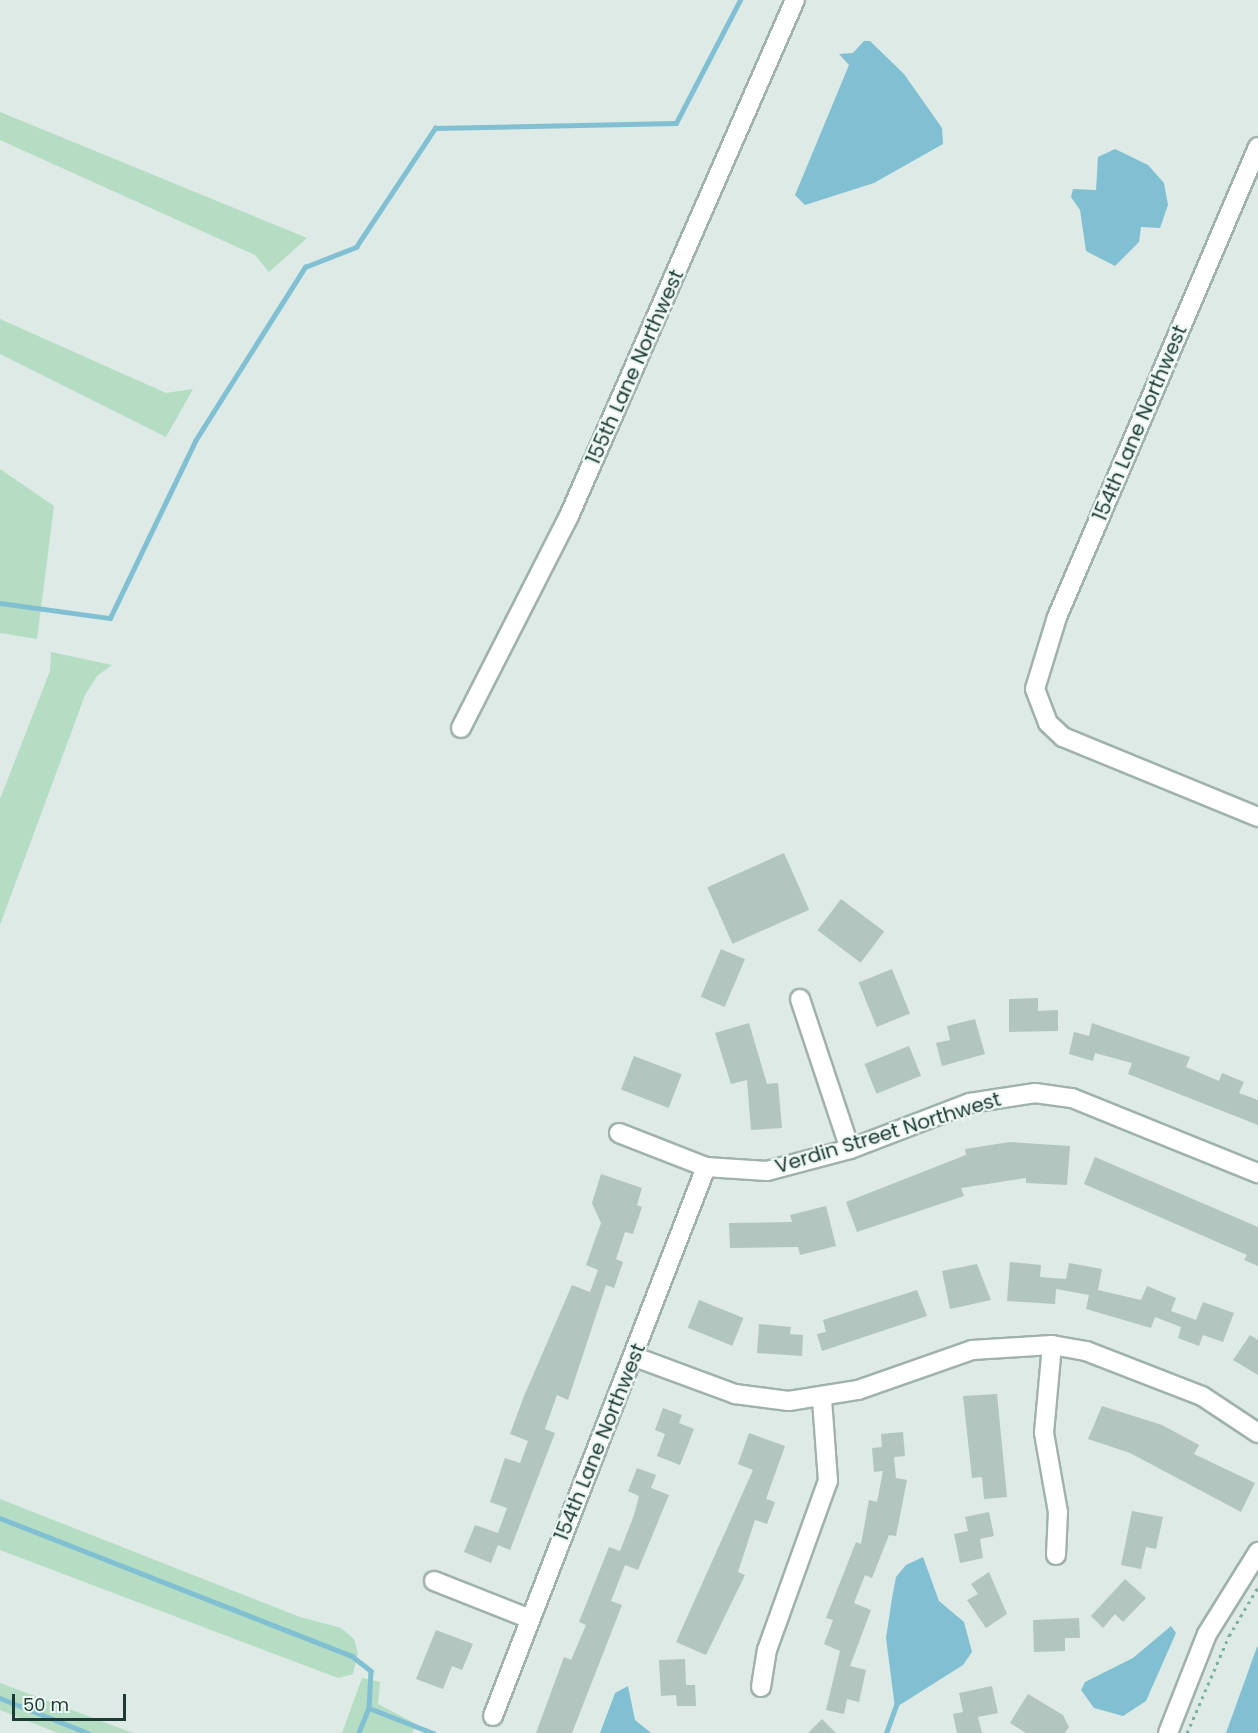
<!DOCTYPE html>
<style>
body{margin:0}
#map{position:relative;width:1258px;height:1733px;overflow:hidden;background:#ddeae5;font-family:Poppins,sans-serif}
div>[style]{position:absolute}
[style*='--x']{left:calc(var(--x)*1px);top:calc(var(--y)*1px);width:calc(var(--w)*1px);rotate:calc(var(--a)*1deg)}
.green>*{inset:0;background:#b4ddc3}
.water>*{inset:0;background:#81c0d3}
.stream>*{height:4.5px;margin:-2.25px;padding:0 2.25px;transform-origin:2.25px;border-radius:2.25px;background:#81c0d3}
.building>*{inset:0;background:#b2c5bf;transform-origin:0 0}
.path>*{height:3px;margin-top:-1.5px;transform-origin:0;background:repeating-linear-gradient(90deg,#7cb0a4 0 3px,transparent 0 7.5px)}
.roads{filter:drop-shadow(2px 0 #a0b2ad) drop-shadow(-2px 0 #a0b2ad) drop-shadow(0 2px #a0b2ad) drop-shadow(0 -2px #a0b2ad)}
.minor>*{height:18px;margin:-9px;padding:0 9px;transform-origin:9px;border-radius:9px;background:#fff}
span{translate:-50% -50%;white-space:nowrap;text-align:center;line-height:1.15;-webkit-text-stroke:4.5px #edf7f3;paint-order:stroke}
.street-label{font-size:20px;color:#1e3a35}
.scale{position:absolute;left:12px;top:1694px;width:114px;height:27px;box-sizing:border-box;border:3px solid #1e3a35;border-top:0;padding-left:8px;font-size:18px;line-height:21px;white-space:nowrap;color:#1e3a35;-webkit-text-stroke:4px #edf7f3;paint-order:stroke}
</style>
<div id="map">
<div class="green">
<i style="clip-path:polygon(0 112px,307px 238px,269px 272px,255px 255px,0 140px)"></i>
<i style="clip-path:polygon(0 319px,166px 393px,193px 389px,166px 437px,0 354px)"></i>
<i style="clip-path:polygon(0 469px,54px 506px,37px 639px,0 633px)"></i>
<i style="clip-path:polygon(51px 652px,112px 665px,97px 676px,85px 695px,0 925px,0 799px,50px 671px)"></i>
<i style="clip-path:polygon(0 1499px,300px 1617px,341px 1628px,354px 1639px,358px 1653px,353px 1674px,338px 1678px,0 1550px)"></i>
<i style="clip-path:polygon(362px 1678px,380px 1682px,378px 1704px,416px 1724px,412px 1733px,342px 1733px)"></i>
<i style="clip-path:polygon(0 1683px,133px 1733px,58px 1733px,0 1710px)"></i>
</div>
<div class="water">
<i style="clip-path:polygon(864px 41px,870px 41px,904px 74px,942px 128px,943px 144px,874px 183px,805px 205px,795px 195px,849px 65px,839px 54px,853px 53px)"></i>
<i style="clip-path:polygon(1115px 149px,1148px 165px,1164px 183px,1168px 205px,1160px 228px,1141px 227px,1139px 242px,1115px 266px,1086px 251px,1080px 210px,1071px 197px,1073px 189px,1096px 190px,1098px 157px)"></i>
<i style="clip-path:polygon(923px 1557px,939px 1601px,964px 1622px,972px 1652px,963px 1665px,895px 1708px,886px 1638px,892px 1598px,896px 1577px,906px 1565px)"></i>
<i style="clip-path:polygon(1171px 1626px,1176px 1633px,1146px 1701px,1123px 1716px,1094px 1708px,1081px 1690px,1085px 1682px,1133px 1658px)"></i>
<i style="clip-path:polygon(1258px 1646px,1258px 1733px,1226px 1733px,1257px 1647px)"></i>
<i style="clip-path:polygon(628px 1686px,635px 1720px,651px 1733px,600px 1733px,615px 1693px)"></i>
</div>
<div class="stream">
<i style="--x:0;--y:603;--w:111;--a:7.8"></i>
<i style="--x:110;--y:618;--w:196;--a:-64.3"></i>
<i style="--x:195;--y:441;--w:206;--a:-57.7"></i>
<i style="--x:305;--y:267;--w:55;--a:-21.4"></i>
<i style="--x:356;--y:247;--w:143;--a:-56.4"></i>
<i style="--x:435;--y:128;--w:241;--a:-1.2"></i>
<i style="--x:676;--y:123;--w:139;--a:-62.5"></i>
<i style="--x:0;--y:1518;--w:378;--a:21.4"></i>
<i style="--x:352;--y:1656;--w:24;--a:38"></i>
<i style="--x:371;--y:1671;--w:37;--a:93"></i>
<i style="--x:369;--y:1708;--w:27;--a:112"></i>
<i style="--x:0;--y:1698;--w:95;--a:21.7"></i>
<i style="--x:369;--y:1708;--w:69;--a:21.3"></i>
<i style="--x:886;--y:1733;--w:30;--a:-70"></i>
</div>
<div class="building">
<i style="left:784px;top:853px;width:62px;height:84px;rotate:66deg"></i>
<i style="left:841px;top:899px;width:54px;height:39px;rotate:37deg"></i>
<i style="left:721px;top:949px;width:26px;height:52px;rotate:23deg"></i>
<i style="left:892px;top:969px;width:48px;height:36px;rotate:68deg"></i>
<i style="clip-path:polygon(1038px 998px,1038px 1011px,1058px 1010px,1058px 1031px,1009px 1032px,1009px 999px)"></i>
<i style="clip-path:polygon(975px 1019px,985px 1054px,942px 1066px,936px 1043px,950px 1040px,947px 1026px)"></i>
<i style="clip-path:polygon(749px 1023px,767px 1084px,778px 1083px,782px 1128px,751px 1130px,747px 1080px,731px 1084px,715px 1033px)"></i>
<i style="clip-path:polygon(1092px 1023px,1190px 1057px,1186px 1067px,1219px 1081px,1222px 1073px,1244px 1082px,1239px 1093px,1258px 1100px,1258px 1125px,1128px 1074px,1132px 1063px,1095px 1053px,1093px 1061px,1069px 1054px,1074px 1032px,1089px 1036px)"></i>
<i style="left:909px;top:1046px;width:32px;height:48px;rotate:68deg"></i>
<i style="left:634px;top:1056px;width:51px;height:36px;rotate:21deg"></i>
<i style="clip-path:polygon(1010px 1142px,1070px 1146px,1067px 1185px,1026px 1183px,1026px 1178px,961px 1188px,964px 1196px,857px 1232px,846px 1202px,966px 1155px,965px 1149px)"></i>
<i style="clip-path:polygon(1095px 1157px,1258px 1227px,1258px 1266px,1244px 1260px,1247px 1255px,1084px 1184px)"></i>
<i style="clip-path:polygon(601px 1174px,642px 1188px,637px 1205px,642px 1207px,633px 1234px,625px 1232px,616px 1259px,623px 1262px,614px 1288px,606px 1285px,568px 1400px,557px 1395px,545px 1429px,555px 1433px,510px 1550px,498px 1545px,491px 1563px,464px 1552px,475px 1525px,498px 1533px,507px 1508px,490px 1502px,505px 1458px,520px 1463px,528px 1441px,510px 1434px,524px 1396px,572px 1285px,590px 1292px,598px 1270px,586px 1265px,601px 1223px,592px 1203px)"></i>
<i style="clip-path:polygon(826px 1206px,836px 1246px,800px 1255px,798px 1247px,730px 1248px,729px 1223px,792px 1222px,790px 1215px)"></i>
<i style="clip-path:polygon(1010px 1262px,1041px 1265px,1040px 1277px,1066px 1279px,1069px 1263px,1102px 1269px,1098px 1290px,1141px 1300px,1147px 1286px,1176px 1298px,1171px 1311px,1196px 1320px,1203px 1302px,1234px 1313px,1223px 1342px,1203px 1335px,1199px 1346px,1178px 1338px,1181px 1327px,1155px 1317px,1151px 1328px,1086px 1309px,1089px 1295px,1056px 1289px,1055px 1304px,1007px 1301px)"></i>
<i style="clip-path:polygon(977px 1264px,991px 1300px,950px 1309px,942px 1271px)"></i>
<i style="clip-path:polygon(917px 1290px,927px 1316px,822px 1351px,817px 1334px,826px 1332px,823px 1320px)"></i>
<i style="left:699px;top:1300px;width:48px;height:30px;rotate:22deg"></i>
<i style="clip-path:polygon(759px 1324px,791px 1327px,790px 1334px,803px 1335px,802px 1356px,757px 1353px)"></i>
<i style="clip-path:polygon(1250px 1335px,1258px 1340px,1258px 1375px,1233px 1360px)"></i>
<i style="clip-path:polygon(997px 1394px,1007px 1497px,984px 1499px,982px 1477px,972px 1478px,963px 1396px)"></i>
<i style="clip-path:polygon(1102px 1406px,1162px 1425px,1199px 1445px,1194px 1454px,1255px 1483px,1241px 1512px,1130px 1453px,1088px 1439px)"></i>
<i style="clip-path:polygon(663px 1408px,682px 1415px,679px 1423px,694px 1429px,680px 1465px,657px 1456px,665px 1434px,655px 1430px)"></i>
<i style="clip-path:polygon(903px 1432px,905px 1456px,894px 1457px,896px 1478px,907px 1480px,896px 1536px,889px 1535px,872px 1578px,865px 1575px,854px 1603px,871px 1610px,850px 1666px,866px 1670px,859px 1702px,847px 1699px,844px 1714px,826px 1710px,840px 1651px,824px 1644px,833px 1620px,826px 1618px,856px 1542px,861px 1544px,869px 1500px,877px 1502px,883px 1471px,874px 1472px,872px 1448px,882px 1447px,881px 1434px)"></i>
<i style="clip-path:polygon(749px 1433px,785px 1446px,766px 1499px,775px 1502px,767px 1524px,755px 1520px,738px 1572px,745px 1575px,706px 1655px,676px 1642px,753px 1470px,738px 1464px)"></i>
<i style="clip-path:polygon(637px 1468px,656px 1475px,651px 1488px,669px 1495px,638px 1570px,625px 1565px,611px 1601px,622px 1605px,572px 1733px,536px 1733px,564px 1657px,571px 1660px,586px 1625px,579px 1622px,609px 1547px,620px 1551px,634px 1515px,639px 1496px,628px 1491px)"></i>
<i style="clip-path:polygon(1132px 1511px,1163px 1517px,1156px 1549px,1146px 1547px,1141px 1569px,1121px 1565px)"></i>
<i style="clip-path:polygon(989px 1512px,994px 1536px,980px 1539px,983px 1558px,960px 1563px,954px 1534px,968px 1531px,965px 1517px)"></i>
<i style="clip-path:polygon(989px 1572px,1007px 1614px,986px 1628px,967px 1600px,978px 1594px,971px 1584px)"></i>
<i style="clip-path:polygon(1125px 1579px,1146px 1598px,1123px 1622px,1115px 1614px,1103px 1628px,1091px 1616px)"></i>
<i style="clip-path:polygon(1079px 1618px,1080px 1638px,1065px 1638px,1065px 1651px,1034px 1652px,1033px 1620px)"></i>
<i style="clip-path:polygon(436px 1630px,473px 1644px,462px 1670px,452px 1666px,443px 1689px,416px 1679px)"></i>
<i style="clip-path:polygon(685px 1659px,686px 1685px,695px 1685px,696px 1706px,677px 1706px,676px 1695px,661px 1696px,659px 1660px)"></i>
<i style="clip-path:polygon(992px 1686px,998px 1713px,978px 1717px,982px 1733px,957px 1733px,953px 1714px,963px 1712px,959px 1693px)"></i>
<i style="clip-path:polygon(1028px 1694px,1063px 1715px,1069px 1727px,1065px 1733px,1026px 1733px,1010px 1723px)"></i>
<i style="clip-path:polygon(822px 1719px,836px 1733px,808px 1733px)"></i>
</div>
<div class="path">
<i style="--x:1187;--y:1733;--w:106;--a:-66.6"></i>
<i style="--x:1229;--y:1636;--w:57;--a:-59.4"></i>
</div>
<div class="roads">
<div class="minor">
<i style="--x:1258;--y:147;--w:511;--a:113.15"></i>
<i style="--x:1057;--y:617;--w:75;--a:107"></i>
<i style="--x:1035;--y:689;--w:36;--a:69"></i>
<i style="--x:1048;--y:723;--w:21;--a:43"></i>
<i style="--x:1063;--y:737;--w:211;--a:22.3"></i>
<i style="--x:461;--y:728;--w:238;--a:-63"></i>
<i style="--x:569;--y:516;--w:563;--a:-66.35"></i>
<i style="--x:800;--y:999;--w:158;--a:71.6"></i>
<i style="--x:619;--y:1133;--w:93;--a:21.3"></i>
<i style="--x:706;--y:1167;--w:61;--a:3.8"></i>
<i style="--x:767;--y:1171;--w:86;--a:-14.8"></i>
<i style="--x:850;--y:1149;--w:129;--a:-21"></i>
<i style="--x:970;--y:1103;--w:66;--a:-8.7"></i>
<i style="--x:1035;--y:1093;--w:37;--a:8"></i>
<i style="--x:1072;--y:1098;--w:201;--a:22"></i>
<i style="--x:1052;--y:1345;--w:88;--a:95.2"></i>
<i style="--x:1044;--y:1433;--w:80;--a:80"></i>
<i style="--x:1058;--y:1512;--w:43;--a:92.7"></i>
<i style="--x:635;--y:1357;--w:107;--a:20.3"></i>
<i style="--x:735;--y:1394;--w:54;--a:7.4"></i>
<i style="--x:789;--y:1401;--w:70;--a:-9.1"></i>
<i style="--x:858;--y:1390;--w:121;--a:-19.3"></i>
<i style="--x:972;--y:1350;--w:80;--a:-3.6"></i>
<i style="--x:1052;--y:1345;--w:35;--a:10"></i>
<i style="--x:1086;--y:1351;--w:124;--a:21.2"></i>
<i style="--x:1202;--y:1396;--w:67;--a:33.5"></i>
<i style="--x:434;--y:1581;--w:103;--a:21.6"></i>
<i style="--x:761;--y:1687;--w:37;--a:-81"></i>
<i style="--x:767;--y:1650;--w:180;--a:-70.2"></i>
<i style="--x:828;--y:1481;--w:82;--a:-94.2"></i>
<i style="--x:493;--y:1716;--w:589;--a:-68.79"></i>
<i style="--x:1168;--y:1733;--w:106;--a:-68.5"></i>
<i style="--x:1207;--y:1634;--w:97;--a:-58.1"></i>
</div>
</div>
<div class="street-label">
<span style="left:635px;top:367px;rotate:-66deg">155th Lane Northwest</span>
<span style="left:1140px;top:423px;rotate:-67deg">154th Lane Northwest</span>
<span style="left:888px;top:1133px;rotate:-17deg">Verdin Street Northwest</span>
<span style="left:600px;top:1442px;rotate:-68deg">154th Lane Northwest</span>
</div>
<div class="scale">50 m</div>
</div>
